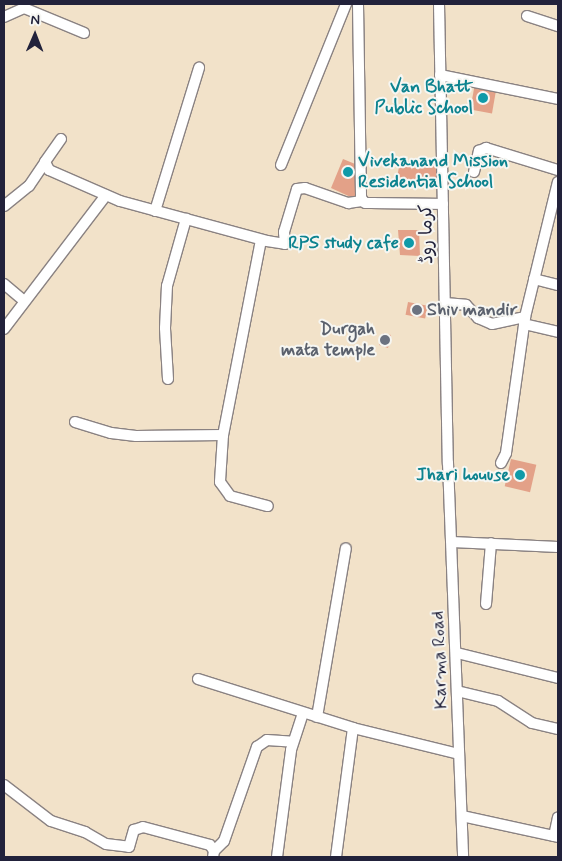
<!DOCTYPE html>
<meta charset="utf-8">
<style>
body{margin:0}
#map{position:relative;width:562px;height:861px;overflow:hidden;background:#f2e2c9;font-family:Mynerve,"Playpen Sans Arabic",sans-serif}
div>[style]{position:absolute}
[style*='--x']{left:calc(var(--x)*1px);top:calc(var(--y)*1px);width:calc(var(--w)*1px);rotate:calc(var(--a)*1deg)}
.building>*{inset:0;background:#e3a188;transform-origin:0 0}
.roads{filter:drop-shadow(1px 0 #8a8282) drop-shadow(-1px 0 #8a8282) drop-shadow(0 1px #8a8282) drop-shadow(0 -1px #8a8282)}
.minor>*{height:10px;margin:-5px;padding:0 5px;transform-origin:5px;border-radius:5px;background:#fff}
.dots>*{width:14px;height:14px;translate:-50% -50%;box-sizing:border-box;border:2px solid #f6f6f2;border-radius:50%}
span{translate:-50% -50%;white-space:nowrap;text-align:center;line-height:1.15;-webkit-text-stroke:4px #f6f6f2;paint-order:stroke}
.culture-label{font-size:18px;color:#0d838f;font-weight:700}
.right{translate:-100% -50%;text-align:right}
.left{translate:0 -50%;text-align:left}
.street-label{font-size:18px;color:#22223b}
.worship-label{font-size:18px;color:#5b616d;font-weight:700}
.frame{position:absolute;inset:0;border:5px solid #22223b;pointer-events:none}
.north{position:absolute;left:10px;top:10px;width:50px;height:50px;-webkit-text-stroke:4px #f6f6f2;paint-order:stroke;rotate:1deg;font-size:14px;font-weight:700;line-height:20px;text-align:center;color:#22223b}
.north::after{content:'';display:block;margin:auto;width:18px;height:22px;background:#22223b;clip-path:polygon(50% 0,100% 100%,50% 72%,0 100%)}
</style>
<div id="map">
<div class="building">
<i style="left:475px;top:83px;width:22px;height:27px;rotate:10deg"></i>
<i style="clip-path:polygon(343px 159px,360px 166px,360px 184px,355px 199px,331px 188px)"></i>
<i style="left:400px;top:160px;width:39px;height:18px;rotate:9deg"></i>
<i style="clip-path:polygon(398px 230px,419px 230px,420px 256px,400px 255px)"></i>
<i style="left:408px;top:302px;width:20px;height:13px;rotate:11deg"></i>
<i style="clip-path:polygon(383px 333px,391px 335px,388px 348px,379px 345px)"></i>
<i style="left:511px;top:459px;width:26px;height:28px;rotate:13deg"></i>
</div>
<div class="roads">
<div class="minor">
<i style="--x:358;--y:4;--w:194;--a:89.1"></i>
<i style="--x:361;--y:198;--w:6;--a:51"></i>
<i style="--x:365;--y:203;--w:9;--a:0"></i>
<i style="--x:374;--y:203;--w:69;--a:0.8"></i>
<i style="--x:439;--y:4;--w:459;--a:88.9"></i>
<i style="--x:448;--y:463;--w:394;--a:87.8"></i>
<i style="--x:527;--y:16;--w:33;--a:18"></i>
<i style="--x:4;--y:17;--w:22;--a:-24"></i>
<i style="--x:24;--y:8;--w:65;--a:22.6"></i>
<i style="--x:440;--y:75;--w:120;--a:11.5"></i>
<i style="--x:61;--y:139;--w:28;--a:125"></i>
<i style="--x:45;--y:162;--w:9;--a:63"></i>
<i style="--x:49;--y:170;--w:77;--a:23.6"></i>
<i style="--x:120;--y:201;--w:152;--a:15.2"></i>
<i style="--x:267;--y:241;--w:18;--a:9"></i>
<i style="--x:285;--y:244;--w:12;--a:-95"></i>
<i style="--x:284;--y:232;--w:45;--a:-73.2"></i>
<i style="--x:297;--y:189;--w:8;--a:-7"></i>
<i style="--x:305;--y:188;--w:46;--a:19.2"></i>
<i style="--x:348;--y:203;--w:14;--a:-8"></i>
<i style="--x:281;--y:165;--w:174;--a:-68"></i>
<i style="--x:474;--y:172;--w:22;--a:-77"></i>
<i style="--x:479;--y:151;--w:8;--a:-23"></i>
<i style="--x:486;--y:148;--w:75;--a:17"></i>
<i style="--x:4;--y:206;--w:32;--a:-39"></i>
<i style="--x:29;--y:186;--w:29;--a:-56"></i>
<i style="--x:155;--y:211;--w:150;--a:-72.9"></i>
<i style="--x:261;--y:240;--w:199;--a:101"></i>
<i style="--x:223;--y:435;--w:47;--a:93.7"></i>
<i style="--x:220;--y:482;--w:17;--a:54"></i>
<i style="--x:230;--y:496;--w:39;--a:15"></i>
<i style="--x:534;--y:279;--w:25;--a:14"></i>
<i style="--x:4;--y:284;--w:26;--a:40"></i>
<i style="--x:445;--y:303;--w:21;--a:5"></i>
<i style="--x:466;--y:305;--w:18;--a:47"></i>
<i style="--x:478;--y:318;--w:15;--a:23"></i>
<i style="--x:492;--y:324;--w:34;--a:-12"></i>
<i style="--x:524;--y:324;--w:35;--a:13"></i>
<i style="--x:4;--y:329;--w:168;--a:-52.7"></i>
<i style="--x:168;--y:379;--w:51;--a:-93.4"></i>
<i style="--x:165;--y:328;--w:42;--a:-87.3"></i>
<i style="--x:167;--y:286;--w:70;--a:-74.2"></i>
<i style="--x:75;--y:422;--w:38;--a:17"></i>
<i style="--x:111;--y:433;--w:25;--a:7"></i>
<i style="--x:136;--y:436;--w:87;--a:-0.7"></i>
<i style="--x:501;--y:463;--w:11;--a:-63"></i>
<i style="--x:506;--y:453;--w:137;--a:-82"></i>
<i style="--x:525;--y:317;--w:139;--a:-76.3"></i>
<i style="--x:452;--y:542;--w:106;--a:2.7"></i>
<i style="--x:486;--y:604;--w:61;--a:-85.3"></i>
<i style="--x:457;--y:653;--w:104;--a:13.9"></i>
<i style="--x:198;--y:679;--w:163;--a:17.5"></i>
<i style="--x:353;--y:728;--w:109;--a:13.8"></i>
<i style="--x:457;--y:691;--w:42;--a:13.7"></i>
<i style="--x:498;--y:701;--w:40;--a:32.9"></i>
<i style="--x:532;--y:723;--w:27;--a:13"></i>
<i style="--x:317;--y:717;--w:171;--a:-80.3"></i>
<i style="--x:4;--y:785;--w:59;--a:37.5"></i>
<i style="--x:51;--y:821;--w:36;--a:18"></i>
<i style="--x:85;--y:832;--w:24;--a:30"></i>
<i style="--x:106;--y:844;--w:23;--a:7"></i>
<i style="--x:129;--y:847;--w:18;--a:-74"></i>
<i style="--x:134;--y:830;--w:9;--a:-18"></i>
<i style="--x:143;--y:827;--w:69;--a:15"></i>
<i style="--x:210;--y:845;--w:7;--a:56"></i>
<i style="--x:214;--y:851;--w:6;--a:99"></i>
<i style="--x:462;--y:816;--w:98;--a:12.3"></i>
<i style="--x:554;--y:836;--w:19;--a:-78"></i>
<i style="--x:214;--y:851;--w:14;--a:-45"></i>
<i style="--x:224;--y:841;--w:100;--a:-70.7"></i>
<i style="--x:257;--y:747;--w:12;--a:-35"></i>
<i style="--x:267;--y:740;--w:26;--a:4"></i>
<i style="--x:277;--y:857;--w:108;--a:-82.5"></i>
<i style="--x:291;--y:750;--w:39;--a:-72"></i>
<i style="--x:336;--y:857;--w:130;--a:-82.5"></i>
</div>
</div>
<div class="dots">
<i style="left:483px;top:98px;background:#0f9aa8"></i>
<i style="left:348px;top:172px;background:#0f9aa8"></i>
<i style="left:409px;top:243px;background:#0f9aa8"></i>
<i style="left:417px;top:310px;background:#6b7280"></i>
<i style="left:385px;top:340px;background:#6b7280"></i>
<i style="left:520px;top:475px;background:#0f9aa8"></i>
</div>
<div class="culture-label">
<span class="right" style="left:473px;top:98px">Van Bhatt<br>Public School</span>
<span class="left" style="left:358px;top:172px">Vivekanand Mission<br>Residential School</span>
<span class="right" style="left:399px;top:243px">RPS study cafe</span>
<span class="right" style="left:510px;top:475px">Jhari houuse</span>
</div>
<div class="street-label">
<span style="left:427px;top:234px;rotate:-91deg">کرما روڈ</span>
<span style="left:440px;top:660px;rotate:-92deg">Karma Road</span>
</div>
<div class="worship-label">
<span class="left" style="left:427px;top:310px">Shiv mandir</span>
<span class="right" style="left:375px;top:340px">Durgah<br>mata temple</span>
</div>
<div class="frame"></div>
<div class="north">N</div>
</div>
